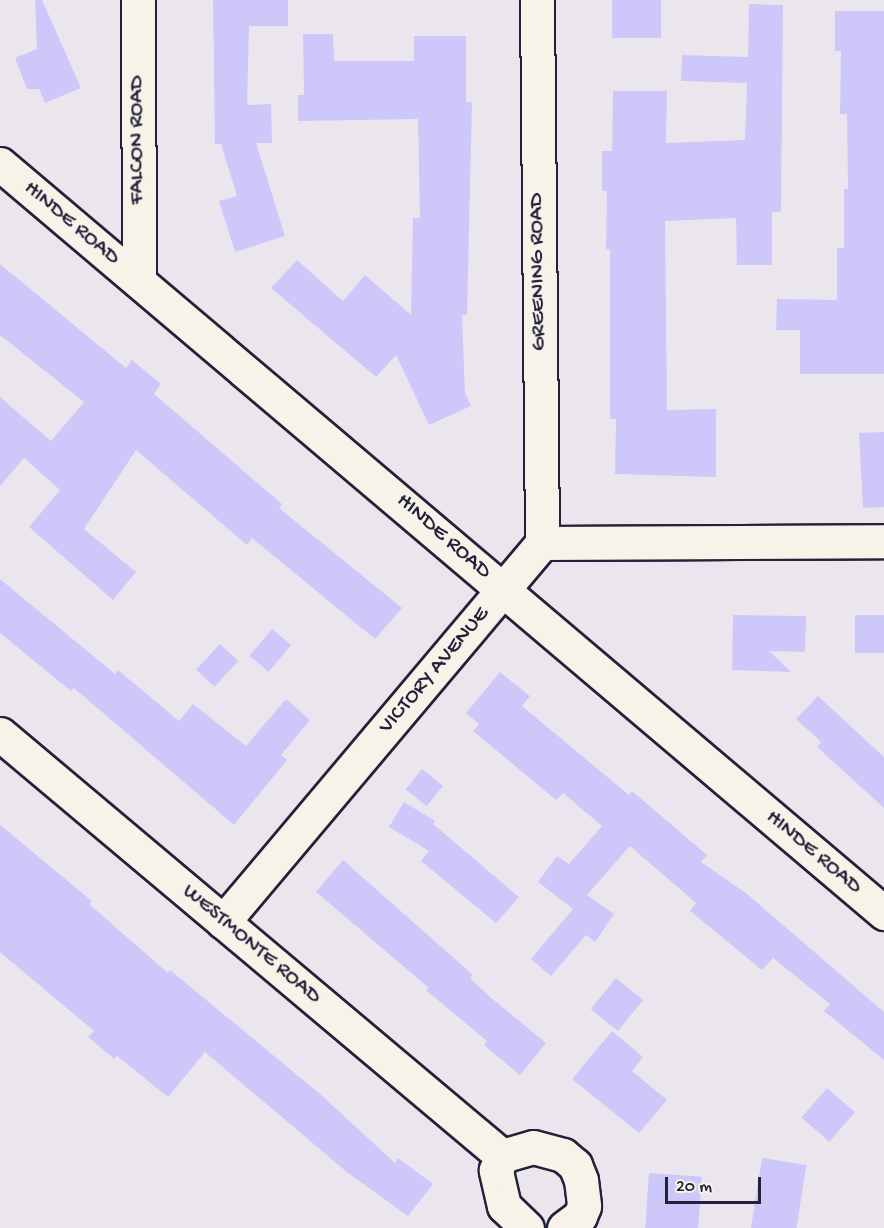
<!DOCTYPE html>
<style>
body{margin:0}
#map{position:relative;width:884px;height:1228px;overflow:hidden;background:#ebe6ed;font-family:"Gochi Hand",sans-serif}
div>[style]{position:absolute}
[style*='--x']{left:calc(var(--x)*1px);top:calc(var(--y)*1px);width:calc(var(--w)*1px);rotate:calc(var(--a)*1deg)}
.building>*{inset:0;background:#cec8fa;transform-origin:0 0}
.roads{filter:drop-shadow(2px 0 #22223b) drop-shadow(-2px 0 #22223b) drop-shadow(0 2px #22223b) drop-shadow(0 -2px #22223b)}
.minor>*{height:33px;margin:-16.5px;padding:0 16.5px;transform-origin:16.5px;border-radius:16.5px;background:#f7f3e8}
span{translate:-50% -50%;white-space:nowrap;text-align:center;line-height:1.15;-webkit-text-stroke:4.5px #f7f3e8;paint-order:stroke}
.street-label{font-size:22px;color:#22223b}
.scale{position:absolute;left:665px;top:1177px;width:96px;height:27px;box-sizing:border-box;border:3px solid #22223b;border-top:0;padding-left:8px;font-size:18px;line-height:21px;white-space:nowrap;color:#22223b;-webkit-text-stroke:4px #f7f3e8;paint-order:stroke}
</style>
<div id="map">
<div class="building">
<i style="clip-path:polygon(35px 0,42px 0,81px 88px,45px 103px,39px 89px,27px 89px,15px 58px,37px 49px)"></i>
<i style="clip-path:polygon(213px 0,288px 0,288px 26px,249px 26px,247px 105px,271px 104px,272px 143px,256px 143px,285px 236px,235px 252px,219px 201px,237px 196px,221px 144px,215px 144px)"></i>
<i style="left:612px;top:0;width:49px;height:38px"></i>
<i style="clip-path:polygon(749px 4px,783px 5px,781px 212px,772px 212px,772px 265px,737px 265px,736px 218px,665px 221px,667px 410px,716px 409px,716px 477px,615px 474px,616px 419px,610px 419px,610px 249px,606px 249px,607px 191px,602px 191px,602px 151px,612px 151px,613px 91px,667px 91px,666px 143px,745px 140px,747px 83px,681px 81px,682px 55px,748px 57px)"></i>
<i style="clip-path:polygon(835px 11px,884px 11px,884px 374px,800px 374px,800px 330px,776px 330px,777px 299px,837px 300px,837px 248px,844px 248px,844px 189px,848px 189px,847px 114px,840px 114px,841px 51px,835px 51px)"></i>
<i style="clip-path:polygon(303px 34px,333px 34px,334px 61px,414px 61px,414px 36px,466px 36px,466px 102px,472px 102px,467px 315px,462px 315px,465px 393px,471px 406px,429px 425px,396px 355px,376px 377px,271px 288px,297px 260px,343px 301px,365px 275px,411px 315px,413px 218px,420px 218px,418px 119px,298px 121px,298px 95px,304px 95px)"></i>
<i style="clip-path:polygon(0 264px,126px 368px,132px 360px,161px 384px,154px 394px,282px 504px,279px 508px,402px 608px,375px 639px,252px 538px,247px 545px,136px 450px,84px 529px,136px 572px,113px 600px,29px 527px,60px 490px,24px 458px,0 486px,0 397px,51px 441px,84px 402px,0 335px)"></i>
<i style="clip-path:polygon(884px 432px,884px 507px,863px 508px,859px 433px)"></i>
<i style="clip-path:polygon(0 579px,115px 674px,118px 670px,179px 721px,193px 704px,246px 746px,286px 699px,310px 720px,281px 755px,287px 760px,234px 825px,74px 688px,71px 691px,0 633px)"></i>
<i style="clip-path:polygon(733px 615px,806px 616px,805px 652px,769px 651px,791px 672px,732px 670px)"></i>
<i style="left:855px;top:615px;width:29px;height:38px"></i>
<i style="left:272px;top:629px;width:25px;height:35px;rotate:40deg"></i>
<i style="left:220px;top:644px;width:25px;height:35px;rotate:43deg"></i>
<i style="clip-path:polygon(500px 672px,530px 696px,522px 706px,629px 795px,632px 791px,707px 855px,701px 862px,747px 894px,884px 1012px,884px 1060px,824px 1011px,830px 1004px,773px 958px,762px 970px,690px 911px,696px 903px,630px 846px,587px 895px,614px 914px,595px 942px,586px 935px,551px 976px,531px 959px,573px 909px,538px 882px,557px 856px,569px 864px,602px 826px,563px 793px,556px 800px,473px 731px,479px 724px,466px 713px)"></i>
<i style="clip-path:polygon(818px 696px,884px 757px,884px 808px,817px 747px,821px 742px,796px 719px)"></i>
<i style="left:422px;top:769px;width:27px;height:26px;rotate:39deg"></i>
<i style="clip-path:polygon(404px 802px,435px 821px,433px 824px,519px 897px,496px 923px,421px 861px,429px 851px,389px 827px)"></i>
<i style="clip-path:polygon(0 825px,92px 901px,89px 904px,168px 973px,170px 970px,320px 1094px,395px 1163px,398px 1158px,433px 1184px,408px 1216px,348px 1173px,205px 1052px,168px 1097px,117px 1056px,114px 1059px,88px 1037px,94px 1031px,0 952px)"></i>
<i style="clip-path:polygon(343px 860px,473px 975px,470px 978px,489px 996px,546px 1043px,520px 1075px,484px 1045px,487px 1041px,426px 990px,429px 988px,316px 892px)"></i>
<i style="left:616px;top:978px;width:35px;height:40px;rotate:39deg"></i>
<i style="clip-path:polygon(612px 1031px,643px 1057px,632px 1071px,667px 1100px,639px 1133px,572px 1079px)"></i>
<i style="left:827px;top:1088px;width:37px;height:39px;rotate:41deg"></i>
<i style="left:762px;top:1158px;width:45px;height:71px;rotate:9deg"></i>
<i style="left:649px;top:1173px;width:53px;height:55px;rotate:4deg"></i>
</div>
<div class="roads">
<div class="minor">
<i style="--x:138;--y:0;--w:281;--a:89.8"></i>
<i style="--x:537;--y:0;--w:543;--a:89.47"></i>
<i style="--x:0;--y:164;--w:1159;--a:40.27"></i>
<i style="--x:0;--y:734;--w:656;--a:40.05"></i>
<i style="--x:223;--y:922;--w:495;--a:-49.9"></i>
<i style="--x:542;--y:543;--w:342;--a:-0.3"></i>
<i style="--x:527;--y:1228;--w:32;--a:-136"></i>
<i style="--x:504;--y:1206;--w:37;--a:-103"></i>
<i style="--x:496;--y:1170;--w:15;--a:-67"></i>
<i style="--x:502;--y:1156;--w:32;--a:-16"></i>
<i style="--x:533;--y:1147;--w:31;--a:15"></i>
<i style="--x:563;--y:1155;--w:16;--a:40"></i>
<i style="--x:575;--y:1165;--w:16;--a:68"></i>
<i style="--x:581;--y:1180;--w:26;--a:83"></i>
<i style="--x:584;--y:1206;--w:11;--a:112"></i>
<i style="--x:580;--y:1216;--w:20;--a:143"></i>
</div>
</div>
<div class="street-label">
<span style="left:138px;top:140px;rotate:-90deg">FALCON ROAD</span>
<span style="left:71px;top:224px;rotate:40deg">HINDE ROAD</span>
<span style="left:539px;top:272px;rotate:-91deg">GREENING ROAD</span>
<span style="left:443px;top:537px;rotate:41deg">HINDE ROAD</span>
<span style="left:435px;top:671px;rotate:-50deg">VICTORY AVENUE</span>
<span style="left:813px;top:853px;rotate:40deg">HINDE ROAD</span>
<span style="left:251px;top:945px;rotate:40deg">WESTMONTE ROAD</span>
</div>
<div class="scale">20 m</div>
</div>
